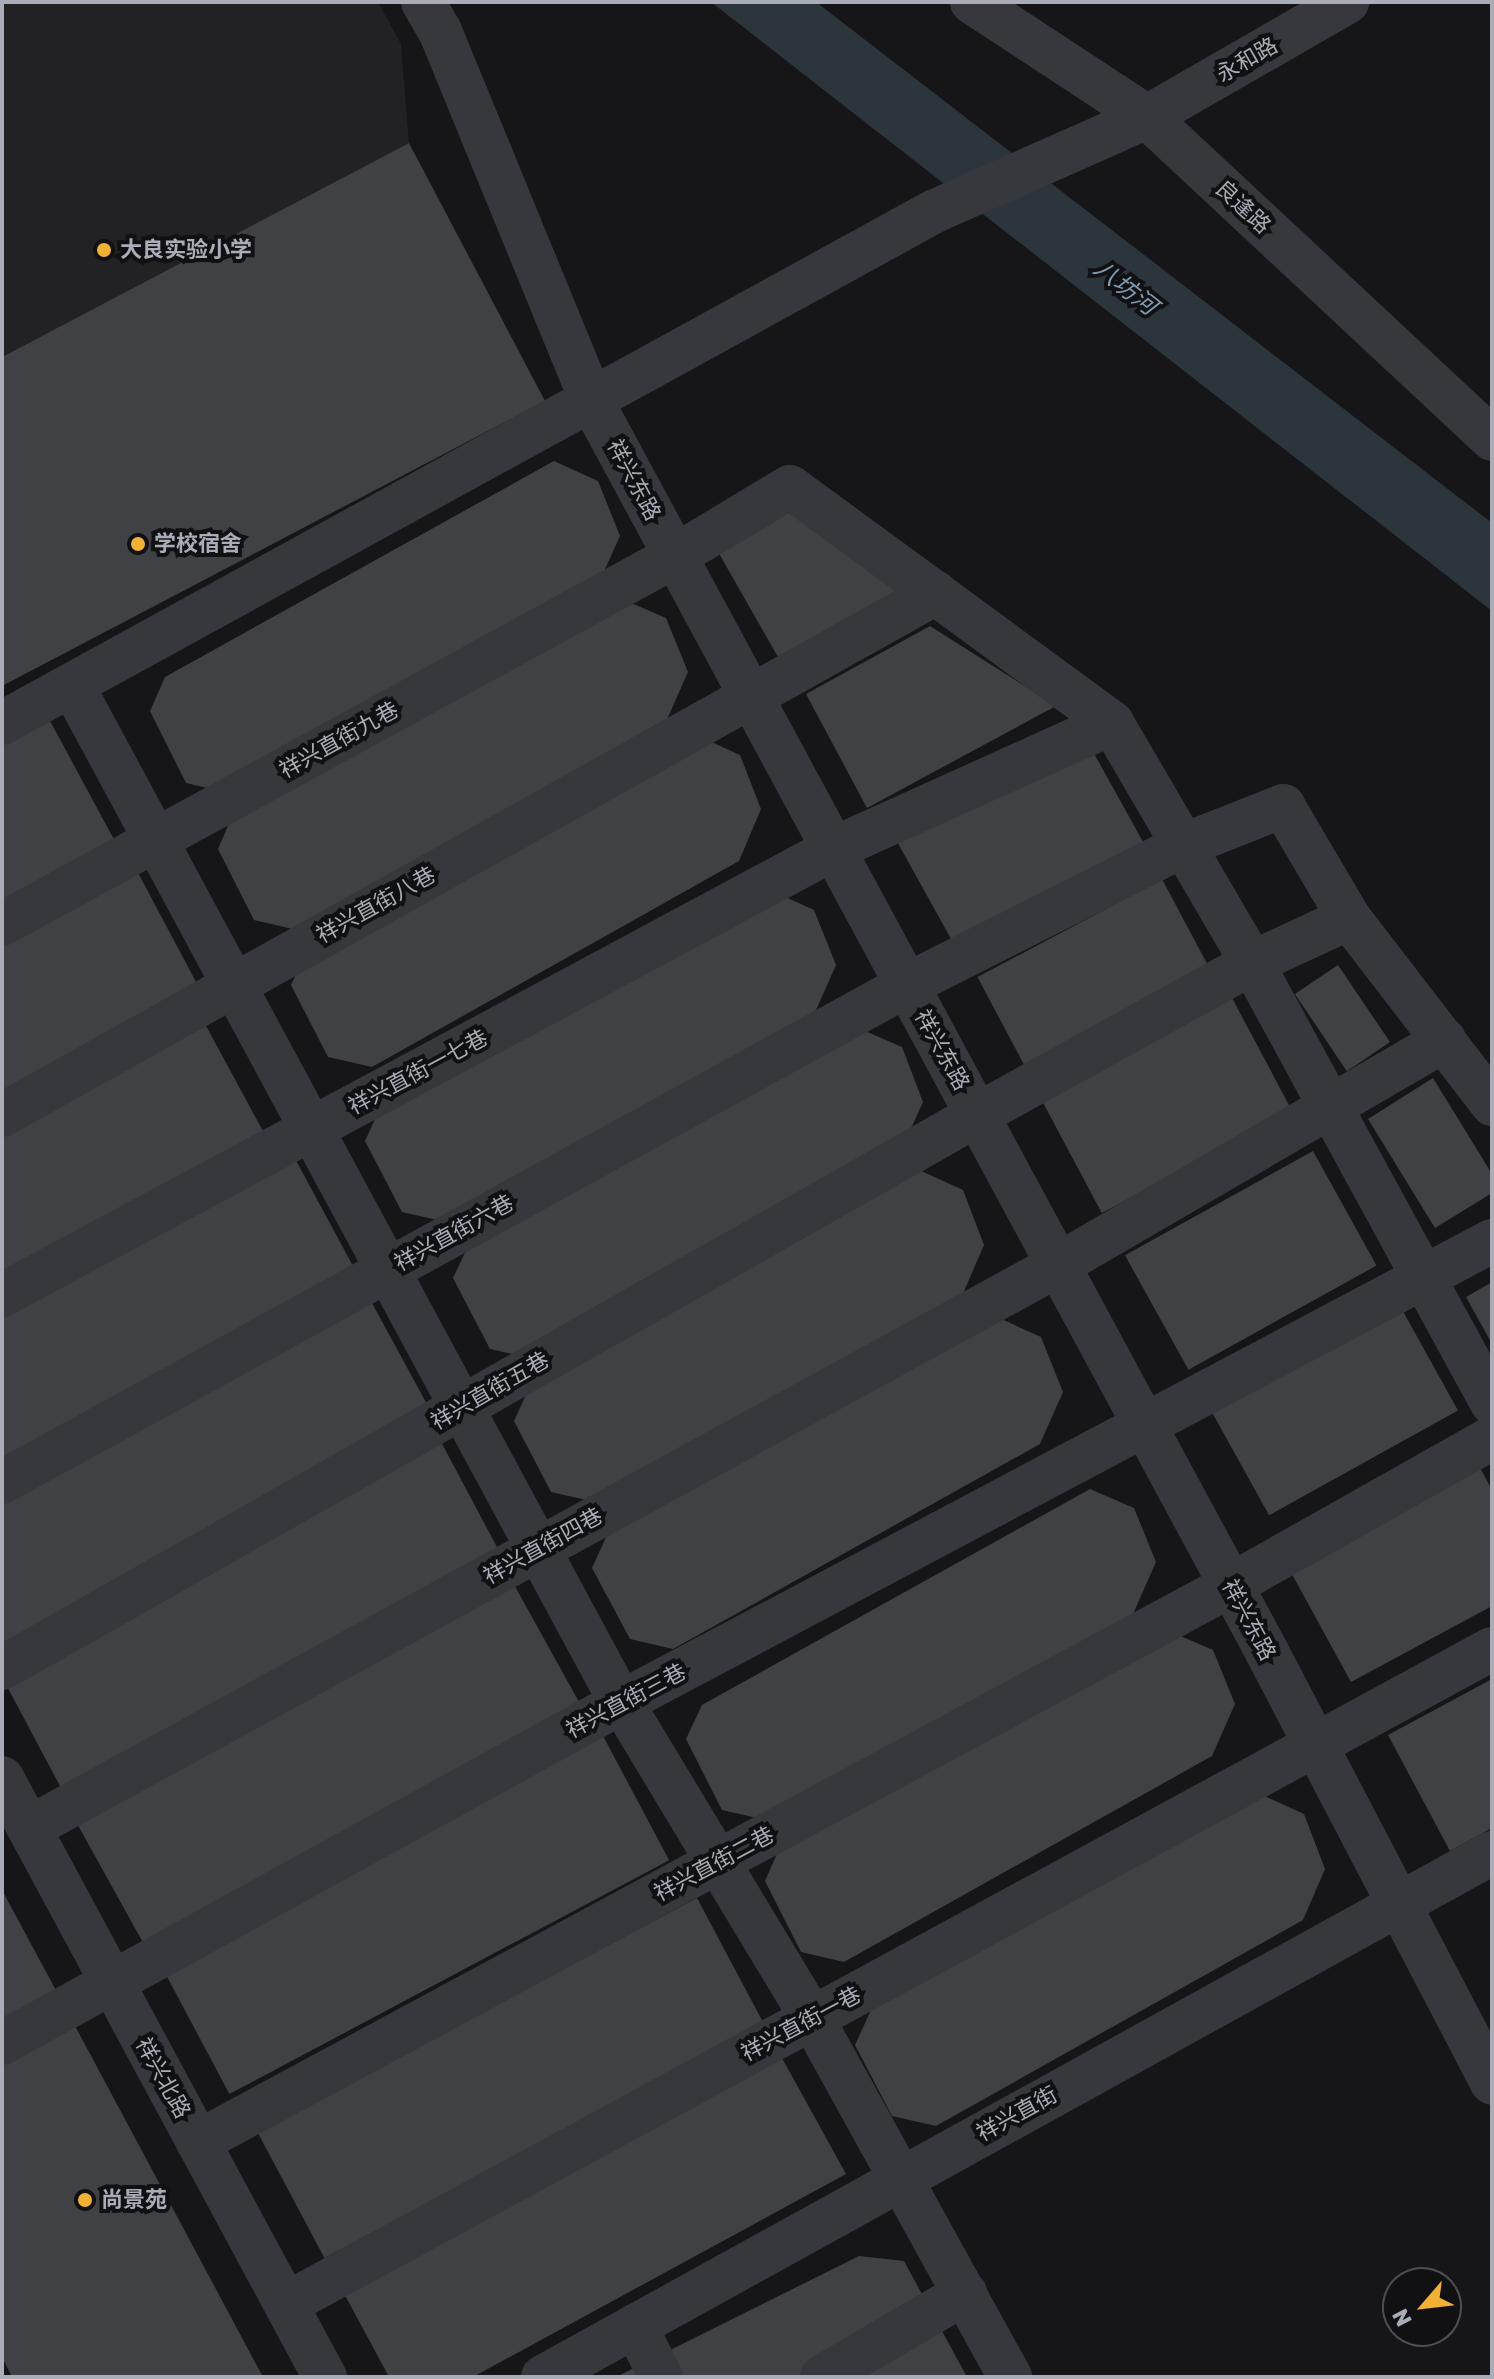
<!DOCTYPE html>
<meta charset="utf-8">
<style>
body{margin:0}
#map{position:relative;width:1494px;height:2379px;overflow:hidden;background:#161618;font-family:Rubik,"Noto Sans SC",sans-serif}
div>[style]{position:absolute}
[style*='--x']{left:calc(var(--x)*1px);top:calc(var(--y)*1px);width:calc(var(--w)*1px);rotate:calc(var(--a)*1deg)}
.built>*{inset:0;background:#222225}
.water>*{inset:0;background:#2c353c}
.building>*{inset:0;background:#404145;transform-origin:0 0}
.minor>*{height:44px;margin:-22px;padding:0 22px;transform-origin:22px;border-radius:22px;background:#37383d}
.dots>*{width:22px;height:22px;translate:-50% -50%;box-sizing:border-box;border:4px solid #111113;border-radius:50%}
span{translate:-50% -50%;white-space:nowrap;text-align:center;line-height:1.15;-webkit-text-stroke:8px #111113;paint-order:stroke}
.street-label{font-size:22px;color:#a8adb8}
.poi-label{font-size:22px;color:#a8adb8;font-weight:700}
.left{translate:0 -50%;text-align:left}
.water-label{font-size:24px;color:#7f9bb3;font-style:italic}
.frame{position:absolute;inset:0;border:4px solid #a8adb8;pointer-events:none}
.north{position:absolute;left:1382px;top:2267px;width:80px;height:80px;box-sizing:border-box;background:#111113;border:2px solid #4d4f55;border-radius:50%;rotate:242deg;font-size:22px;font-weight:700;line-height:32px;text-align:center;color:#a8adb8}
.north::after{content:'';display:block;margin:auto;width:28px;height:36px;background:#f2b134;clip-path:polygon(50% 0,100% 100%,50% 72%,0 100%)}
</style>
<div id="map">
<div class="built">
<i style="clip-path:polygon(2px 2px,378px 2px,401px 44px,409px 143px,2px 357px)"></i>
</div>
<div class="water">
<i style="clip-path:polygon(711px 2px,816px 2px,1492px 523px,1492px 611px)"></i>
</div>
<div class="building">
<i style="clip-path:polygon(409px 143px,545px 401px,2px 686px,2px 357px)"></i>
<i style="clip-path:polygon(554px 461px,598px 481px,620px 536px,597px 587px,229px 793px,186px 783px,150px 711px,165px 677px)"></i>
<i style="clip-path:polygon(791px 508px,900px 595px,782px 664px,717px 550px)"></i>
<i style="clip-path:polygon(622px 599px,666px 618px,688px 672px,665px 724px,297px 930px,254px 920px,218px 849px,233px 814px)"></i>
<i style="clip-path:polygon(930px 626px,1056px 706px,867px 808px,806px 694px)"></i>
<i style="clip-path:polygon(49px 719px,117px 845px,2px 907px,2px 745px)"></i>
<i style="clip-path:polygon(696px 735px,740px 755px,761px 809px,739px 861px,372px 1067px,328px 1057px,291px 985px,307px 951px)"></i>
<i style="left:1086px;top:739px;width:131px;height:215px;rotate:61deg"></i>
<i style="clip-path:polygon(136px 869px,203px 995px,2px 1105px,2px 942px)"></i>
<i style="left:1162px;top:879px;width:107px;height:209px;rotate:62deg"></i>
<i style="clip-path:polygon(770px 890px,814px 910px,836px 965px,813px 1017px,446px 1222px,402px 1212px,365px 1141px,381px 1106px)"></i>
<i style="left:1338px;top:965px;width:93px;height:52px;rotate:56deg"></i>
<i style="left:1231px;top:996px;width:131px;height:216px;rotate:62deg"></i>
<i style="clip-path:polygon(205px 1024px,271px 1146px,2px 1291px,2px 1133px)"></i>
<i style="clip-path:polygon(858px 1028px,902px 1047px,923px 1102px,900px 1153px,534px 1359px,490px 1349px,453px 1278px,469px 1244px)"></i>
<i style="clip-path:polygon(1433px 1078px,1492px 1174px,1492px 1193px,1435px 1228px,1368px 1119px)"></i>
<i style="left:1313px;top:1151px;width:131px;height:215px;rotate:61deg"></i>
<i style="clip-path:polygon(292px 1153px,360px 1279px,2px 1473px,2px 1310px)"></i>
<i style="clip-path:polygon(919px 1170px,963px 1190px,984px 1245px,962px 1296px,595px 1502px,551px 1492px,514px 1421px,530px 1386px)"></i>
<i style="clip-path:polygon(1492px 1282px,1492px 1344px,1466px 1297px)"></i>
<i style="clip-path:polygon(366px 1292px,434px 1417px,2px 1652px,2px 1490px)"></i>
<i style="left:1394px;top:1295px;width:132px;height:216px;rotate:61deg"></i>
<i style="clip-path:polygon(997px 1317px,1041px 1337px,1063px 1392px,1040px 1444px,673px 1649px,630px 1639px,592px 1568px,608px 1533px)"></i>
<i style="left:439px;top:1438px;width:143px;height:498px;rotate:62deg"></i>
<i style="clip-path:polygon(1478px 1464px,1492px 1490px,1492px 1606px,1351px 1682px,1288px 1567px)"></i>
<i style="clip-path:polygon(1090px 1489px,1134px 1508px,1156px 1562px,1133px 1614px,766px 1820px,722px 1810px,686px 1739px,702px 1705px)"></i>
<i style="left:512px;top:1581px;width:144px;height:498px;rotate:61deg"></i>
<i style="clip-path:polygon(1169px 1631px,1213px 1650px,1235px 1704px,1212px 1756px,844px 1962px,801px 1952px,765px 1881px,780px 1847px)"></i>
<i style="clip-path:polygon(1492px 1679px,1492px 1828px,1450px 1851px,1388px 1735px)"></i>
<i style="left:602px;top:1734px;width:143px;height:498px;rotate:62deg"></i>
<i style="clip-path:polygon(1260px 1794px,1304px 1814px,1325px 1869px,1303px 1920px,936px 2126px,892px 2116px,855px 2045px,871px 2010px)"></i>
<i style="clip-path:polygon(2px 1890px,66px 2009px,263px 2377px,12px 2377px,2px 2357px)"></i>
<i style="left:697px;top:1898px;width:143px;height:498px;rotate:62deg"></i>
<i style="clip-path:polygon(777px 2049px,846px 2174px,473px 2377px,389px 2377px,340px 2286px)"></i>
<i style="clip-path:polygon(859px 2256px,904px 2261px,967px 2377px,616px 2377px)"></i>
</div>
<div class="minor">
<i style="--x:423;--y:2;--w:34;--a:60"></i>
<i style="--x:440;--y:31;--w:399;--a:67.7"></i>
<i style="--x:591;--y:400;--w:1423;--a:61.63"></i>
<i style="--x:1267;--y:1652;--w:486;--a:62.4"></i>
<i style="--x:972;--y:2;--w:209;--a:33.3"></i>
<i style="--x:1147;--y:117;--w:472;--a:43"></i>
<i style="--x:72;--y:685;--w:1145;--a:61.65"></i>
<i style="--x:616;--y:1693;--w:380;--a:58.9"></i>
<i style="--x:812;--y:2018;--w:410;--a:61.1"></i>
<i style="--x:2;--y:723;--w:1064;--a:-28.76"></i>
<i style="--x:935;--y:211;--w:232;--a:-23.9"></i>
<i style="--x:1147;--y:117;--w:231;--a:-29.9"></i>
<i style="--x:2;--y:924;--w:767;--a:-28.67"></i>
<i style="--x:675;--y:556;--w:134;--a:-31"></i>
<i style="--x:790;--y:487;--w:399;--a:36.2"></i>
<i style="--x:1112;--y:723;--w:278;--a:59.7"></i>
<i style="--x:1252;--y:963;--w:501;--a:61.39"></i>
<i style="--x:2;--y:1115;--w:1070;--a:-29.2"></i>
<i style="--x:2;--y:1295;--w:943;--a:-28.22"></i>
<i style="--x:833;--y:849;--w:306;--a:-24.3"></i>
<i style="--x:2;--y:1482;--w:1032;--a:-28.77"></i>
<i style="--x:907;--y:985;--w:308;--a:-26.8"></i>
<i style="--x:1182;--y:846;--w:109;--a:-21.6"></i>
<i style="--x:1283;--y:806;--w:130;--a:59.5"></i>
<i style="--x:1349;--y:918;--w:235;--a:52.4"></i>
<i style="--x:2;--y:1668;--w:1121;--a:-29.56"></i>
<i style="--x:977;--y:1115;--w:314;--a:-28.9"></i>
<i style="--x:1252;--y:963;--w:107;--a:-24.9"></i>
<i style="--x:2;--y:1778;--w:681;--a:61.67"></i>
<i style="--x:29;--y:1828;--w:1173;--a:-28.68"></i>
<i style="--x:1058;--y:1265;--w:447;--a:-30.2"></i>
<i style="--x:2;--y:2043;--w:708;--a:-28.81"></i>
<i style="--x:622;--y:1702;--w:985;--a:-27.92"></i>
<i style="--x:198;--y:2142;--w:1174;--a:-28.33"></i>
<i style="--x:1231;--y:1585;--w:300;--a:-29.4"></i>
<i style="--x:286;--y:2304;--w:1372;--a:-28.51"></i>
<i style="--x:635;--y:2326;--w:57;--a:63"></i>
<i style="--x:543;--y:2377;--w:1084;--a:-28.91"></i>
<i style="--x:822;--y:2377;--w:166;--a:-30.4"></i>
</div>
<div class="dots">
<i style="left:104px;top:250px;background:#f2b134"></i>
<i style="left:138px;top:544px;background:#f2b134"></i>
<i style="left:85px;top:2200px;background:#f2b134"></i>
</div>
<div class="street-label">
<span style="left:1247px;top:60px;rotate:-30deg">永和路</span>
<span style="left:1243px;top:207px;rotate:43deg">良逢路</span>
<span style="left:634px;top:480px;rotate:62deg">祥兴东路</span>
<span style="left:339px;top:740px;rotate:-29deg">祥兴直街九巷</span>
<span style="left:376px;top:905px;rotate:-29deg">祥兴直街八巷</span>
<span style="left:942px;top:1050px;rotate:61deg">祥兴东路</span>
<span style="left:418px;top:1072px;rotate:-28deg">祥兴直街一七巷</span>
<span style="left:454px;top:1233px;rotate:-29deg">祥兴直街六巷</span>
<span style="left:490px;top:1391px;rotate:-30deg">祥兴直街五巷</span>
<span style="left:543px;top:1546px;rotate:-29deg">祥兴直街四巷</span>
<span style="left:1249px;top:1620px;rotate:62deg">祥兴东路</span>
<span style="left:626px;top:1701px;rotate:-28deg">祥兴直街三巷</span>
<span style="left:714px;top:1864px;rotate:-28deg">祥兴直街二巷</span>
<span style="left:801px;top:2024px;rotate:-28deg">祥兴直街一巷</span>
<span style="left:163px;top:2078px;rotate:61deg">祥兴北路</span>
<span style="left:1017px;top:2114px;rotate:-29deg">祥兴直街</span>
</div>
<div class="poi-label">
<span class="left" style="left:120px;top:250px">大良实验小学</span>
<span class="left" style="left:154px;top:544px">学校宿舍</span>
<span class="left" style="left:101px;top:2200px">尚景苑</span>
</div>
<div class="water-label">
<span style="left:1125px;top:288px;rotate:38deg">八坊河</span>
</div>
<div class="frame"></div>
<div class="north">N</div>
</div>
